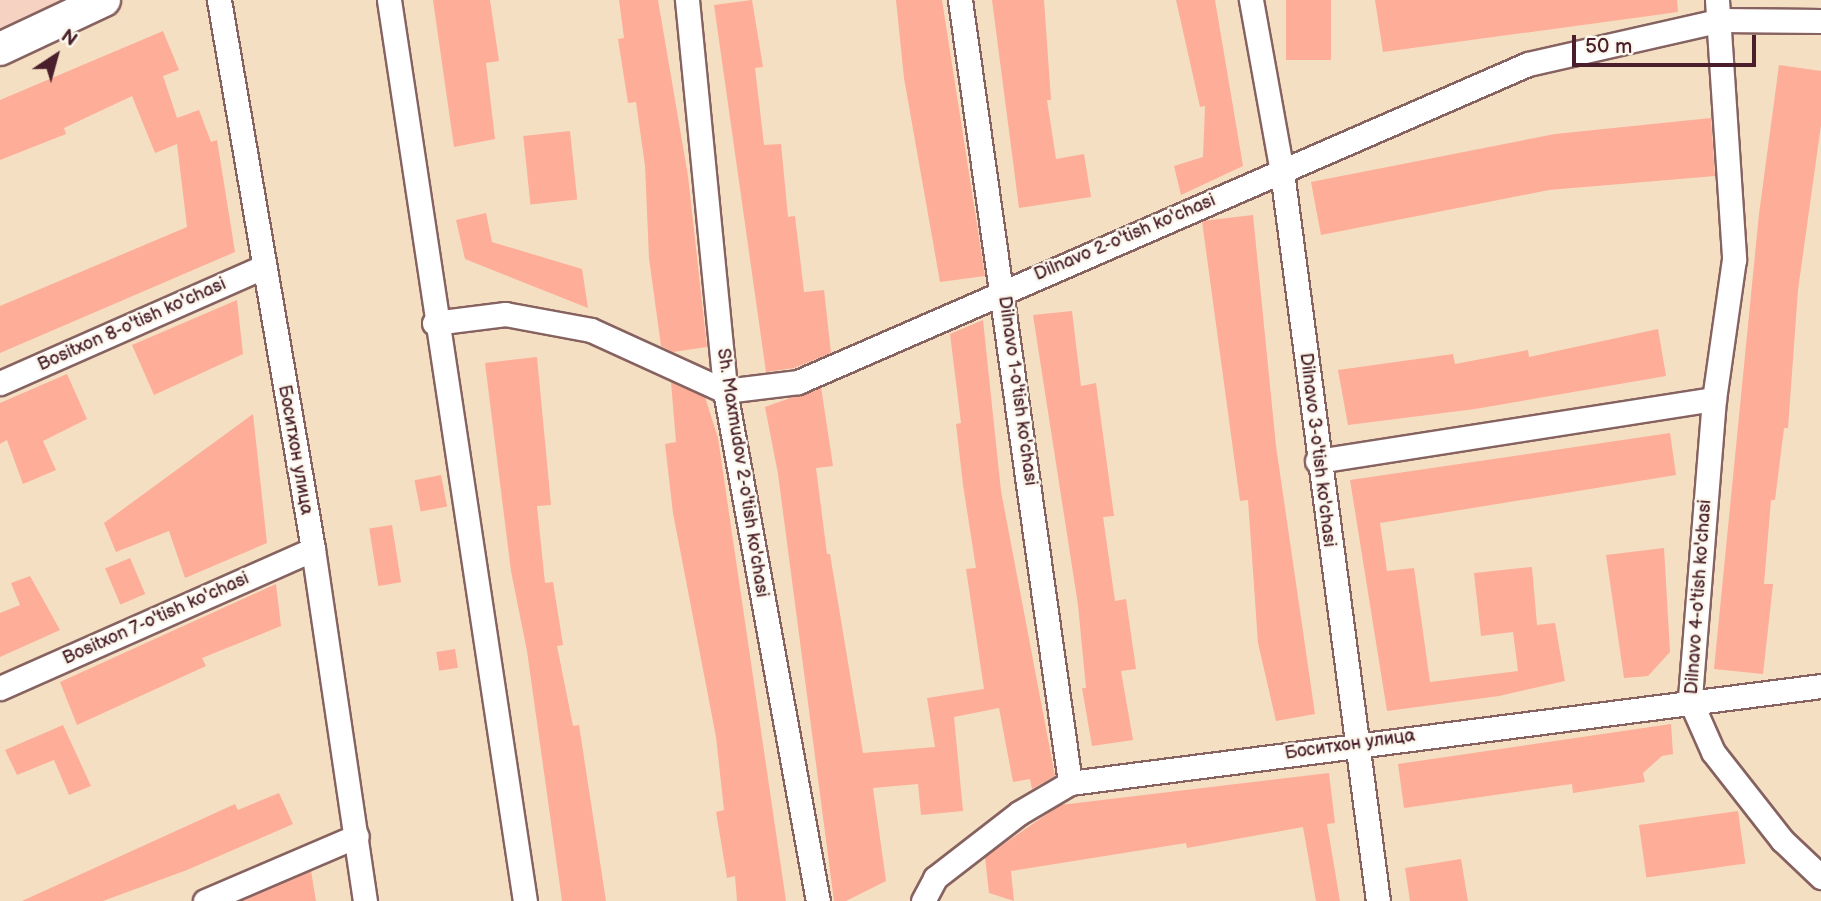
<!DOCTYPE html>
<meta charset="utf-8">
<style>
body{margin:0}
#map{position:relative;width:1821px;height:901px;overflow:hidden;background:#f4dfc3;font-family:"Balsamiq Sans",sans-serif}
div>[style]{position:absolute}
[style*='--x']{left:calc(var(--x)*1px);top:calc(var(--y)*1px);width:calc(var(--w)*1px);rotate:calc(var(--a)*1deg)}
.built>*{inset:0;background:#f5d2c2}
.building>*{inset:0;background:#fdad98;transform-origin:0 0}
.roads{filter:drop-shadow(2px 0 #866260) drop-shadow(-2px 0 #866260) drop-shadow(0 2px #866260) drop-shadow(0 -2px #866260)}
.street>*{height:23px;margin:-11.5px;padding:0 11.5px;transform-origin:11.5px;border-radius:11.5px;background:#fff}
.secondary>*{height:32px;margin:-16px;padding:0 16px;transform-origin:16px;border-radius:16px;background:#fff}
span{translate:-50% -50%;white-space:nowrap;text-align:center;line-height:1.15;-webkit-text-stroke:5px #fbf7ec;paint-order:stroke}
.street-label{font-size:18px;color:#4a1f2b}
.north{position:absolute;left:21px;top:21px;width:70px;height:70px;-webkit-text-stroke:5px #fbf7ec;paint-order:stroke;rotate:36deg;font-size:19px;font-weight:700;line-height:28px;text-align:center;color:#4a1f2b}
.north::after{content:'';display:block;margin:auto;width:24px;height:32px;background:#4a1f2b;clip-path:polygon(50% 0,100% 100%,50% 72%,0 100%)}
.scale{position:absolute;left:1572px;top:35px;width:184px;height:32px;box-sizing:border-box;border:4px solid #4a1f2b;border-top:0;padding-left:9px;font-size:21px;line-height:24px;white-space:nowrap;color:#4a1f2b;-webkit-text-stroke:5px #fbf7ec;paint-order:stroke}
</style>
<div id="map">
<div class="built">
<i style="clip-path:polygon(0 0,104px 0,0 49px)"></i>
</div>
<div class="building">
<i style="clip-path:polygon(433px 0,490px 0,499px 61px,486px 63px,495px 139px,454px 147px)"></i>
<i style="clip-path:polygon(619px 0,658px 0,688px 176px,707px 347px,673px 352px,661px 346px,649px 258px,645px 166px,636px 102px,628px 103px,618px 39px,624px 38px)"></i>
<i style="clip-path:polygon(752px 0,763px 67px,755px 68px,764px 145px,781px 144px,788px 217px,795px 216px,804px 292px,824px 290px,831px 353px,794px 368px,766px 372px,714px 5px)"></i>
<i style="clip-path:polygon(896px 0,942px 0,985px 276px,940px 282px,904px 78px)"></i>
<i style="clip-path:polygon(992px 0,1044px 0,1051px 100px,1047px 100px,1056px 159px,1084px 154px,1091px 197px,1019px 208px)"></i>
<i style="clip-path:polygon(1176px 0,1215px 0,1243px 166px,1181px 195px,1174px 166px,1203px 157px,1205px 106px,1200px 107px)"></i>
<i style="left:1286px;top:0;width:45px;height:60px"></i>
<i style="clip-path:polygon(1375px 0,1677px 0,1678px 12px,1383px 52px)"></i>
<i style="clip-path:polygon(163px 31px,179px 70px,163px 76px,177px 118px,199px 110px,211px 142px,217px 140px,235px 252px,0 353px,0 306px,187px 227px,177px 144px,155px 153px,132px 96px,64px 128px,66px 134px,0 160px,0 100px)"></i>
<i style="clip-path:polygon(1779px 65px,1821px 71px,1821px 125px,1798px 290px,1788px 428px,1784px 428px,1775px 500px,1771px 500px,1764px 584px,1773px 584px,1763px 674px,1714px 669px,1759px 214px)"></i>
<i style="clip-path:polygon(1711px 118px,1715px 176px,1549px 190px,1321px 235px,1311px 182px,1555px 134px)"></i>
<i style="left:570px;top:131px;width:69px;height:47px;rotate:84deg"></i>
<i style="clip-path:polygon(486px 213px,492px 242px,582px 269px,588px 308px,465px 259px,456px 220px)"></i>
<i style="clip-path:polygon(1253px 215px,1276px 446px,1315px 714px,1276px 721px,1258px 643px,1248px 500px,1240px 501px,1202px 221px)"></i>
<i style="clip-path:polygon(237px 300px,243px 354px,154px 395px,132px 345px)"></i>
<i style="clip-path:polygon(1072px 311px,1081px 386px,1096px 383px,1114px 516px,1103px 517px,1115px 601px,1126px 599px,1136px 669px,1121px 671px,1133px 740px,1092px 746px,1082px 688px,1086px 688px,1078px 605px,1033px 315px)"></i>
<i style="clip-path:polygon(983px 320px,1001px 491px,1055px 776px,1032px 789px,1030px 779px,1013px 782px,999px 708px,954px 717px,963px 811px,921px 815px,918px 784px,873px 788px,886px 881px,846px 901px,834px 901px,778px 474px,765px 407px,821px 387px,833px 466px,816px 468px,827px 554px,830px 554px,863px 753px,935px 747px,927px 698px,984px 689px,966px 569px,976px 568px,963px 485px,956px 424px,961px 423px,950px 334px)"></i>
<i style="clip-path:polygon(1658px 329px,1666px 376px,1475px 409px,1348px 425px,1338px 370px,1453px 354px,1455px 364px,1528px 350px,1529px 357px)"></i>
<i style="clip-path:polygon(537px 357px,551px 505px,537px 506px,545px 583px,553px 582px,563px 645px,557px 646px,573px 726px,579px 725px,606px 901px,562px 901px,527px 651px,511px 571px,485px 363px)"></i>
<i style="clip-path:polygon(67px 374px,87px 419px,43px 441px,56px 470px,23px 484px,7px 440px,0 444px,0 403px)"></i>
<i style="clip-path:polygon(671px 382px,705px 397px,718px 438px,786px 901px,737px 901px,735px 876px,727px 878px,716px 812px,724px 810px,716px 737px,673px 513px,665px 444px,676px 442px)"></i>
<i style="clip-path:polygon(253px 414px,267px 543px,185px 578px,169px 531px,116px 552px,104px 523px)"></i>
<i style="clip-path:polygon(1670px 433px,1676px 475px,1380px 523px,1387px 571px,1414px 568px,1430px 682px,1518px 671px,1513px 632px,1481px 636px,1474px 573px,1532px 567px,1537px 625px,1555px 623px,1565px 681px,1499px 696px,1387px 711px,1350px 480px)"></i>
<i style="left:441px;top:475px;width:32px;height:27px;rotate:79deg"></i>
<i style="left:392px;top:525px;width:58px;height:23px;rotate:81deg"></i>
<i style="clip-path:polygon(1664px 548px,1670px 652px,1648px 676px,1624px 678px,1606px 555px)"></i>
<i style="left:130px;top:558px;width:39px;height:27px;rotate:67deg"></i>
<i style="clip-path:polygon(30px 576px,60px 630px,0 657px,0 613px,20px 605px,11px 583px)"></i>
<i style="clip-path:polygon(276px 584px,281px 626px,202px 658px,206px 666px,77px 725px,60px 682px)"></i>
<i style="left:455px;top:649px;width:19px;height:19px;rotate:81deg"></i>
<i style="clip-path:polygon(1671px 724px,1673px 754px,1662px 756px,1643px 773px,1645px 782px,1573px 793px,1572px 784px,1404px 808px,1398px 764px)"></i>
<i style="clip-path:polygon(63px 725px,91px 786px,69px 795px,54px 760px,17px 775px,5px 750px)"></i>
<i style="clip-path:polygon(1329px 773px,1335px 823px,1327px 824px,1340px 901px,1316px 901px,1303px 827px,1187px 848px,1186px 843px,1011px 871px,1014px 901px,989px 893px,985px 857px,1060px 805px)"></i>
<i style="clip-path:polygon(279px 793px,293px 824px,187px 870px,103px 901px,22px 901px,235px 804px,238px 810px)"></i>
<i style="left:1738px;top:811px;width:53px;height:100px;rotate:82deg"></i>
<i style="clip-path:polygon(1461px 859px,1468px 901px,1410px 901px,1405px 868px)"></i>
<i style="clip-path:polygon(311px 871px,316px 901px,241px 901px)"></i>
</div>
<div class="roads">
<div class="street">
<i style="--x:219;--y:0;--w:557;--a:80.28"></i>
<i style="--x:313;--y:549;--w:356;--a:81.6"></i>
<i style="--x:389;--y:0;--w:911;--a:81.42"></i>
<i style="--x:687;--y:0;--w:393;--a:84.4"></i>
<i style="--x:725;--y:391;--w:518;--a:79.67"></i>
<i style="--x:960;--y:0;--w:791;--a:82"></i>
<i style="--x:1251;--y:0;--w:175;--a:79.8"></i>
<i style="--x:1282;--y:172;--w:735;--a:82.5"></i>
<i style="--x:1717;--y:0;--w:260;--a:86.2"></i>
<i style="--x:1734;--y:259;--w:141;--a:98.1"></i>
<i style="--x:1714;--y:399;--w:302;--a:94.6"></i>
<i style="--x:1690;--y:700;--w:57;--a:66.1"></i>
<i style="--x:1713;--y:752;--w:112;--a:51.9"></i>
<i style="--x:1782;--y:840;--w:54;--a:43.5"></i>
<i style="--x:434;--y:323;--w:72;--a:-7.2"></i>
<i style="--x:505;--y:314;--w:87;--a:10.5"></i>
<i style="--x:591;--y:330;--w:147;--a:24.5"></i>
<i style="--x:725;--y:391;--w:74;--a:-7"></i>
<i style="--x:798;--y:382;--w:796;--a:-23.54"></i>
<i style="--x:1528;--y:64;--w:198;--a:-12.8"></i>
<i style="--x:1721;--y:20;--w:100;--a:0.6"></i>
<i style="--x:0;--y:383;--w:287;--a:-23.8"></i>
<i style="--x:1317;--y:461;--w:402;--a:-8.9"></i>
<i style="--x:0;--y:688;--w:342;--a:-23.9"></i>
<i style="--x:205;--y:901;--w:165;--a:-23.2"></i>
<i style="--x:923;--y:901;--w:26;--a:-62"></i>
<i style="--x:935;--y:878;--w:106;--a:-37.7"></i>
<i style="--x:1019;--y:813;--w:59;--a:-30.5"></i>
<i style="--x:1070;--y:783;--w:757;--a:-7.36"></i>
</div>
<div class="secondary">
<i style="--x:0;--y:49;--w:115;--a:-25.2"></i>
</div>
</div>
<div class="street-label">
<span style="left:1125px;top:238px;rotate:-23deg">Dilnavo 2-o'tish ko'chasi</span>
<span style="left:132px;top:325px;rotate:-24deg">Bositxon 8-o'tish ko'chasi</span>
<span style="left:1017px;top:391px;rotate:82deg">Dilnavo 1-o'tish ko'chasi</span>
<span style="left:295px;top:450px;rotate:80deg">Боситхон улица</span>
<span style="left:1317px;top:450px;rotate:83deg">Dilnavo 3-o'tish ko'chasi</span>
<span style="left:742px;top:473px;rotate:81deg">Sh. Maxmudov 2-o'tish ko'chasi</span>
<span style="left:1699px;top:597px;rotate:-86deg">Dilnavo 4-o'tish ko'chasi</span>
<span style="left:156px;top:619px;rotate:-24deg">Bositxon 7-o'tish ko'chasi</span>
<span style="left:1350px;top:745px;rotate:-8deg">Боситхон улица</span>
</div>
<div class="north">N</div>
<div class="scale">50 m</div>
</div>
